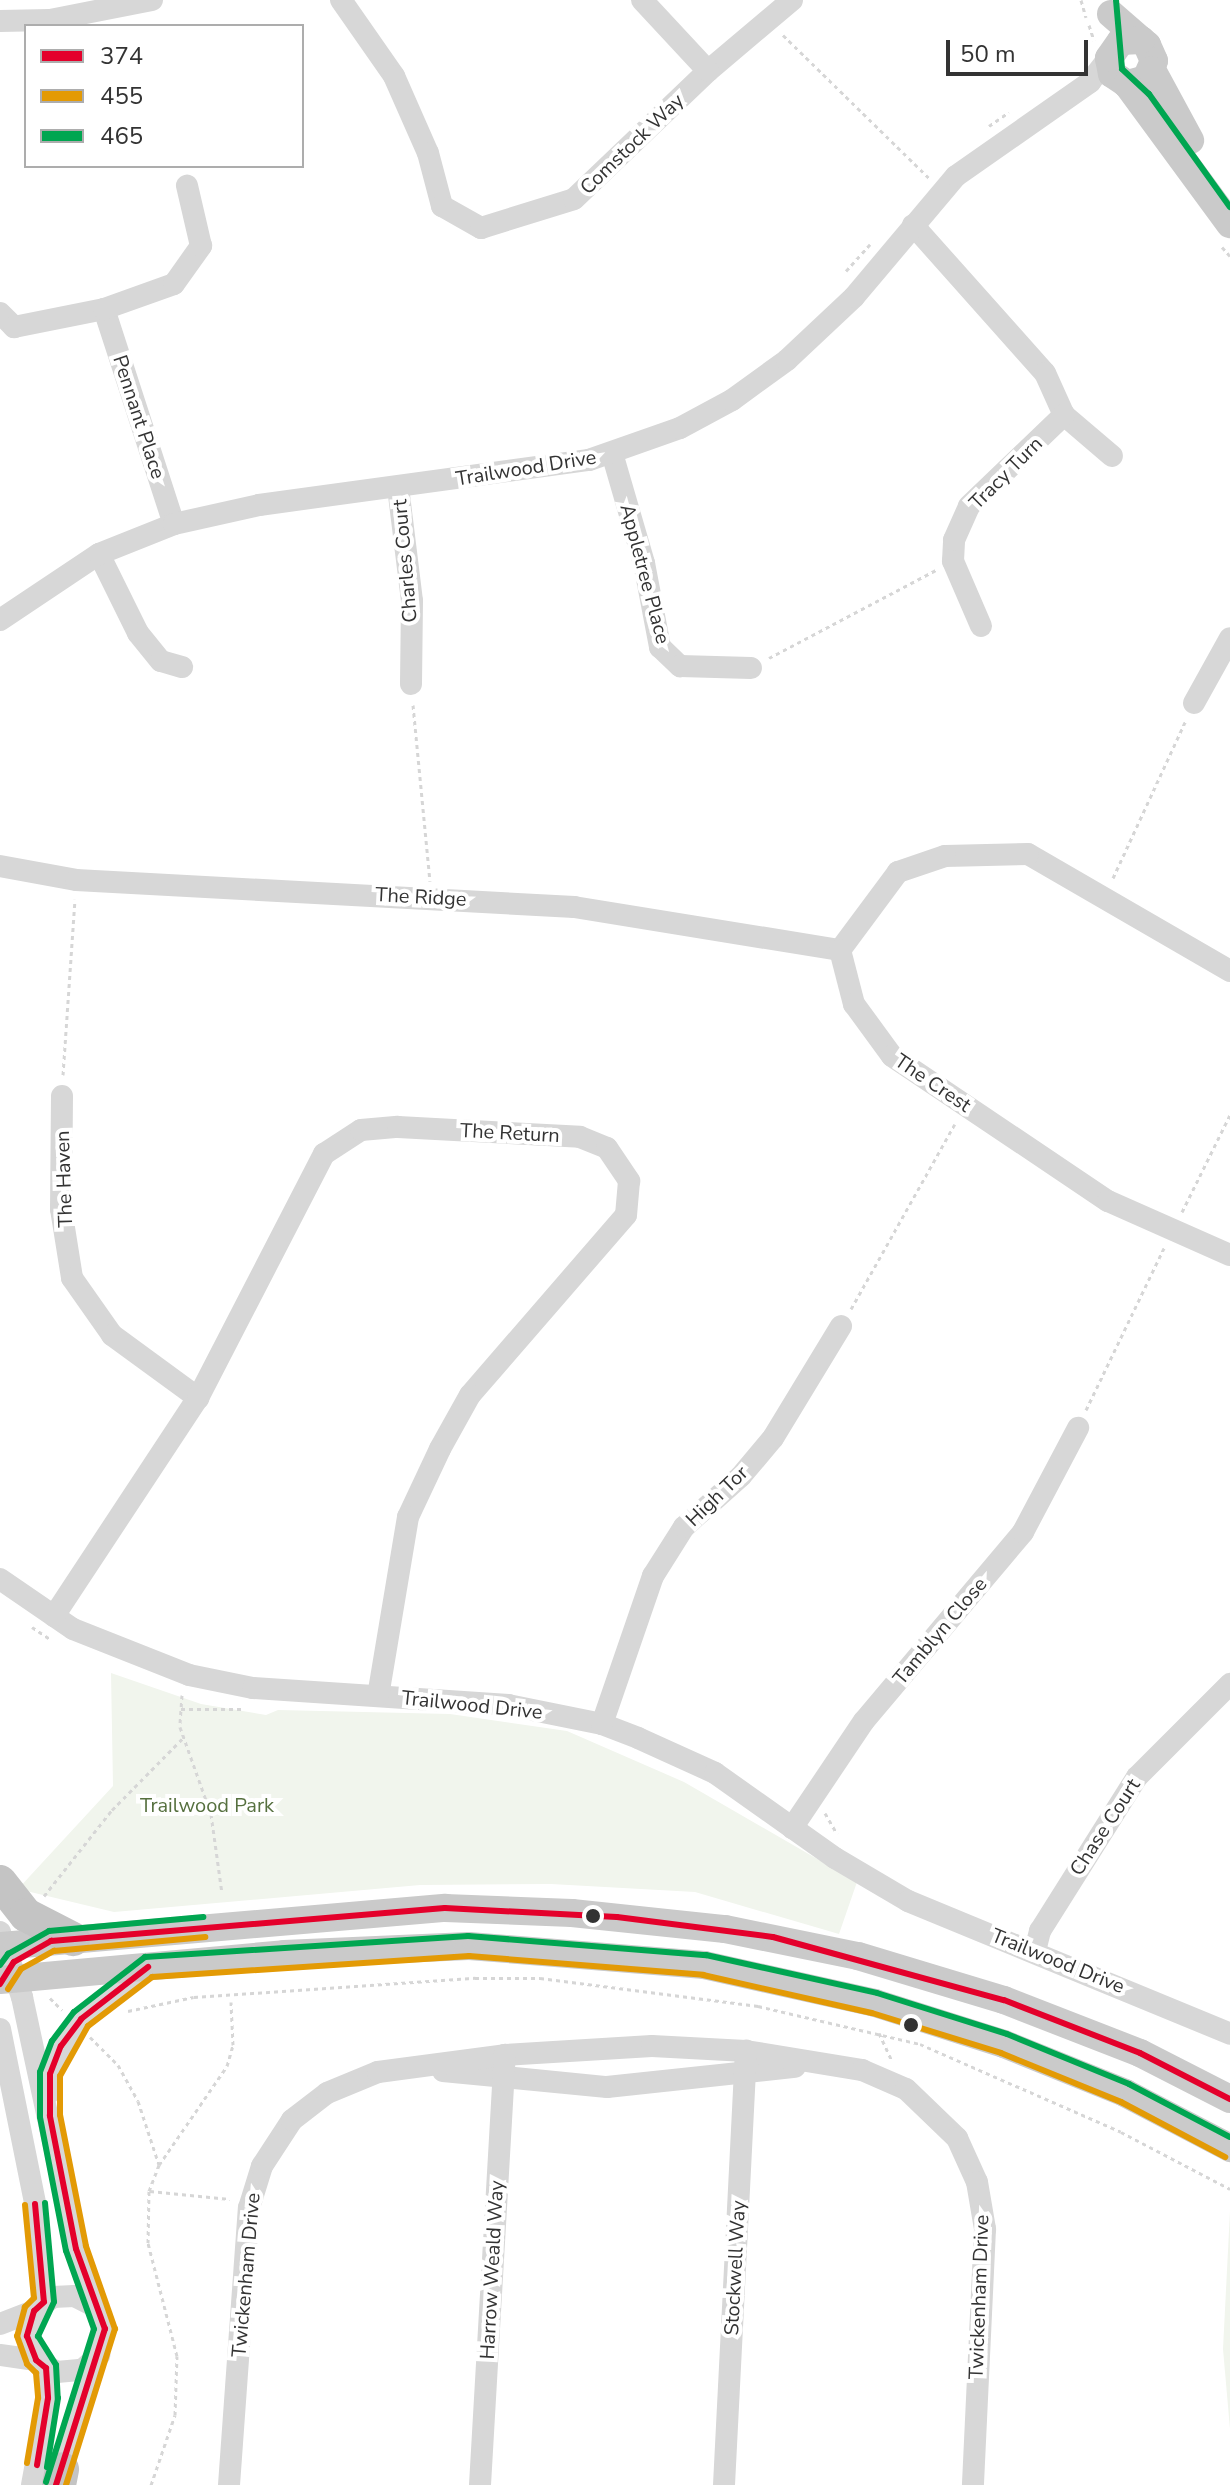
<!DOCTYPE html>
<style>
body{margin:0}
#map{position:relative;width:1230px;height:2485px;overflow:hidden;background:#fff;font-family:"Nunito Sans",sans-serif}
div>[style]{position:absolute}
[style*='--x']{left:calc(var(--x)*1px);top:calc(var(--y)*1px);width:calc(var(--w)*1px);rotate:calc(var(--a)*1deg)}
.green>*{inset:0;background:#f1f5ed}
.path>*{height:3px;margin-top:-1.5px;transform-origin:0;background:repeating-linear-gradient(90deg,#d6d6d6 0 4px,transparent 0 8px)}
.minor>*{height:22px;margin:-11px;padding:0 11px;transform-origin:11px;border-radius:11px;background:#d7d7d7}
.major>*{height:28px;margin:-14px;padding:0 14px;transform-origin:14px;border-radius:14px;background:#cacaca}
.highway>*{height:34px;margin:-17px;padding:0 17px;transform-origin:17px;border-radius:17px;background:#c4c4c4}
.bus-1>*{height:6px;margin:-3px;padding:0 3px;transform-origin:3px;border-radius:3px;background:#e4002b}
.bus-2>*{height:6px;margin:-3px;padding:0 3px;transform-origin:3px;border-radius:3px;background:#e39a05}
.bus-3>*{height:6px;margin:-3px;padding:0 3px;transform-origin:3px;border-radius:3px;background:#00a651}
.dots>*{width:22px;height:22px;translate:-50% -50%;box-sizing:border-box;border:4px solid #fff;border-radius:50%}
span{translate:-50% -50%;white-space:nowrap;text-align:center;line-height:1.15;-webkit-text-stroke:8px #fff;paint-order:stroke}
.street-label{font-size:20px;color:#333}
.park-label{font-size:20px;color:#56703f}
.legend{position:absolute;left:24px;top:24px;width:280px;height:144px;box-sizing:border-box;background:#fff;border:2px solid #adadad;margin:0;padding:10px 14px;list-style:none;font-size:24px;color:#333}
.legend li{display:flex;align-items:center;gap:16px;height:40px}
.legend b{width:40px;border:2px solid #adadad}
.scale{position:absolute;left:946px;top:40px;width:142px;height:36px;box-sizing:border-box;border:4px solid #333;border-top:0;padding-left:10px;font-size:24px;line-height:28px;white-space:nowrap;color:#333;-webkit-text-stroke:6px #fff;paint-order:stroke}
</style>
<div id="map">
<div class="green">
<i style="clip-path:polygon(111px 1673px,201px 1704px,266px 1715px,278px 1710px,450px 1714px,567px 1731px,684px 1782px,857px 1882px,839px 1934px,695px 1892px,551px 1884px,420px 1885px,114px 1912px,18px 1889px,113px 1786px)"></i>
<i style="clip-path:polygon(1230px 2211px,1230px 2429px,1223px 2349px)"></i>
</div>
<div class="path">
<i style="--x:1081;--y:0;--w:18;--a:74"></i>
<i style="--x:1089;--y:25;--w:16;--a:72"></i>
<i style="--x:783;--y:35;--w:204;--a:44.4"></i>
<i style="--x:989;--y:126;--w:24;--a:-35"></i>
<i style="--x:1222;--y:247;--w:12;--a:48"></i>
<i style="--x:846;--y:271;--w:36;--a:-48"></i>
<i style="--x:769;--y:658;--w:189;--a:-27.8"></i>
<i style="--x:413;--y:705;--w:177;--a:84.5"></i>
<i style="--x:1113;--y:878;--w:172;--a:-65.2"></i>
<i style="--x:63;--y:1075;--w:176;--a:-86.1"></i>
<i style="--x:1182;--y:1212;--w:108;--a:-63.7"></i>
<i style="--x:851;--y:1309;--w:212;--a:-60.7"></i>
<i style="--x:1086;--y:1410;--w:180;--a:-64.3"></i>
<i style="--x:32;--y:1627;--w:23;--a:34"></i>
<i style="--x:182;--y:1695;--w:32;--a:94"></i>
<i style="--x:180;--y:1727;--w:92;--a:70.4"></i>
<i style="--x:211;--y:1814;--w:80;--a:82.1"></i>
<i style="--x:181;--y:1709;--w:64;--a:0"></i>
<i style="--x:825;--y:1813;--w:24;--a:60"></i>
<i style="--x:44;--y:1896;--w:110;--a:-51.7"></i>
<i style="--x:112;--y:1810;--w:103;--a:-45.4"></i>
<i style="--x:50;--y:1998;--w:17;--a:45"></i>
<i style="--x:128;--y:2011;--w:67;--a:-12"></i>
<i style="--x:194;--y:1997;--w:282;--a:-3.9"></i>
<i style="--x:475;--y:1978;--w:65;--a:0"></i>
<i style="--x:540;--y:1978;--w:220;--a:7.3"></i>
<i style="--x:758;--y:2006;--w:166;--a:13.2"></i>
<i style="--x:920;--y:2044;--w:219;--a:23.6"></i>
<i style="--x:1121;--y:2132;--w:123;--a:27.6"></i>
<i style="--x:879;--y:2033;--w:29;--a:65"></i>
<i style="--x:90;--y:2037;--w:40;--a:45"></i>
<i style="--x:118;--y:2065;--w:41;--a:60.9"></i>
<i style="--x:138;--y:2101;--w:67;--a:71.8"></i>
<i style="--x:150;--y:2191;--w:80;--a:5.7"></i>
<i style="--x:151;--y:2485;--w:74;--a:-71.1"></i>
<i style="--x:175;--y:2415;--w:59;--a:-88.1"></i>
<i style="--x:177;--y:2356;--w:117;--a:-104.4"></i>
<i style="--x:148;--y:2243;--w:52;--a:-88.9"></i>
<i style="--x:149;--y:2191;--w:28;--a:-69"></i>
<i style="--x:159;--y:2165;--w:120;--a:-55.5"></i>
<i style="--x:227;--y:2066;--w:22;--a:-74"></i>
<i style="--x:233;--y:2045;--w:43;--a:-92.7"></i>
</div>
<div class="minor">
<i style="--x:341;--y:0;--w:93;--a:55.1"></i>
<i style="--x:394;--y:76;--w:84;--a:66.2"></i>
<i style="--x:428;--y:153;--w:55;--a:75.2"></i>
<i style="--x:442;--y:206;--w:45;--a:29.4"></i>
<i style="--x:481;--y:228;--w:97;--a:-17.3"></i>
<i style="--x:574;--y:199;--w:185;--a:-43.7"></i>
<i style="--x:708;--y:71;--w:110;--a:-40.2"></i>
<i style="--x:642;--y:0;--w:97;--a:47.1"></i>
<i style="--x:0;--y:21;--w:50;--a:-1.1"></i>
<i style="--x:50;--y:20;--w:104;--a:-11.1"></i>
<i style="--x:913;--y:225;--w:198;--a:48.3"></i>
<i style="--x:1045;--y:373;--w:46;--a:65.7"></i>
<i style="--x:1064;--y:415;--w:63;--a:40.5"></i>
<i style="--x:104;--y:309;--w:226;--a:72"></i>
<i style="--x:0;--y:313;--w:20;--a:45"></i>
<i style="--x:14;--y:327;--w:92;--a:-11.3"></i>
<i style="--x:104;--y:309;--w:74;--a:-19.7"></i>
<i style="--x:174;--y:284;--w:47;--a:-54.6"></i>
<i style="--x:201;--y:246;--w:62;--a:-103.1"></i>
<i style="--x:612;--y:453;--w:115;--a:73.8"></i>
<i style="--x:644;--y:563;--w:86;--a:79.2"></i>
<i style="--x:660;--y:647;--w:28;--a:44"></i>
<i style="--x:680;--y:666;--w:71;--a:1.6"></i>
<i style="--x:398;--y:487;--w:115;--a:83"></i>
<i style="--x:412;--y:601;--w:83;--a:90.7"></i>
<i style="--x:99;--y:554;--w:88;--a:63.7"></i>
<i style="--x:138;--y:633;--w:36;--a:51"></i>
<i style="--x:161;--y:661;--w:22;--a:16"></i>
<i style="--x:0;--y:620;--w:119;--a:-33.7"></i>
<i style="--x:99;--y:554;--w:81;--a:-21.8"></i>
<i style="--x:174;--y:524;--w:87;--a:-12.6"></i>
<i style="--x:259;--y:505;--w:333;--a:-7.8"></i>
<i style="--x:589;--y:460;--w:96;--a:-19.4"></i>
<i style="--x:680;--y:428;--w:59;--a:-28.3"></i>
<i style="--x:732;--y:400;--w:68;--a:-36"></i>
<i style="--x:787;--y:360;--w:92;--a:-43.2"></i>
<i style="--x:854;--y:297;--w:158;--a:-49.9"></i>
<i style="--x:956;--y:176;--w:164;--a:-35"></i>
<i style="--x:1090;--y:82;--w:31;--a:-52"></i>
<i style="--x:981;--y:626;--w:71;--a:-113.3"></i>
<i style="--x:953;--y:561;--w:21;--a:-87"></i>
<i style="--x:954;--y:540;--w:37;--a:-66"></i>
<i style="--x:969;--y:506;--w:132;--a:-43.8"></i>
<i style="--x:1194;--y:703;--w:74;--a:-61"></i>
<i style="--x:0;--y:866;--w:77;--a:10.4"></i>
<i style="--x:76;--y:880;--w:499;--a:3.1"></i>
<i style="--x:574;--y:907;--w:269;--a:9.2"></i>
<i style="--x:1230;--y:971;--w:233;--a:-149.9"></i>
<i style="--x:1028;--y:854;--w:83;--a:178.6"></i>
<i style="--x:945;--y:856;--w:50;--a:161.2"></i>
<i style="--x:898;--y:872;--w:97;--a:126.6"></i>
<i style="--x:840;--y:950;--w:56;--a:75.5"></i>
<i style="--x:854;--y:1004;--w:64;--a:53.8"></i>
<i style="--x:892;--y:1056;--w:260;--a:33.9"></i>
<i style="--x:1108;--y:1201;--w:133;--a:23.9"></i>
<i style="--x:62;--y:1096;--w:113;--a:90.5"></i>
<i style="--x:61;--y:1209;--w:70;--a:80.9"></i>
<i style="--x:72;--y:1278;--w:70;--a:54.9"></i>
<i style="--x:112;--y:1335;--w:107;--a:36.2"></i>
<i style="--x:0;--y:1579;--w:88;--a:34.4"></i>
<i style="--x:73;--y:1629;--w:125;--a:21.6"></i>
<i style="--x:189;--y:1675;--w:65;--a:11.5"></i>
<i style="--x:253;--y:1688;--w:256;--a:3.8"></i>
<i style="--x:508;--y:1705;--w:96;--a:11.4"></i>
<i style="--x:602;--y:1724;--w:39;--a:21"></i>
<i style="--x:638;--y:1738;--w:85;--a:24.4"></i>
<i style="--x:715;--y:1773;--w:147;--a:35.3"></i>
<i style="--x:835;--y:1858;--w:85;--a:30.5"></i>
<i style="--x:908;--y:1901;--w:348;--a:22.4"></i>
<i style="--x:54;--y:1616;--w:261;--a:-56.6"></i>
<i style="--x:198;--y:1398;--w:275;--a:-62.7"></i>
<i style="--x:324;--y:1154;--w:44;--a:-33"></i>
<i style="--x:361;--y:1130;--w:37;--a:-5"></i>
<i style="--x:398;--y:1127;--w:182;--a:3.1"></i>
<i style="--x:580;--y:1137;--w:29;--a:22"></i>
<i style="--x:607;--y:1148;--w:40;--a:56"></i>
<i style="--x:629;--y:1181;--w:34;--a:95"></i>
<i style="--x:626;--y:1215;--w:238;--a:130.9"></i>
<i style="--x:470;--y:1395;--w:62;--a:119.1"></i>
<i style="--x:440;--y:1449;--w:75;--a:115.2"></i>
<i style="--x:408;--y:1517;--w:181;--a:99.5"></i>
<i style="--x:602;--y:1724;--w:157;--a:-71"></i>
<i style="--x:653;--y:1576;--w:58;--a:-57.7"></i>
<i style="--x:684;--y:1527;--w:76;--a:-41.8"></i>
<i style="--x:741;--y:1476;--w:50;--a:-49.9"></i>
<i style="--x:773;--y:1438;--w:131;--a:-58.7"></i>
<i style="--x:792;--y:1828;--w:129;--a:-56.1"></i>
<i style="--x:864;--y:1721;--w:247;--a:-49.9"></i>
<i style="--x:1023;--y:1532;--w:118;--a:-62.1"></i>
<i style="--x:0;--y:1932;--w:69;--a:71.3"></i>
<i style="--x:22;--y:1997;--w:258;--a:77.9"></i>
<i style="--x:76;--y:2249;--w:85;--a:70.1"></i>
<i style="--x:105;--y:2329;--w:158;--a:107.3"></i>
<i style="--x:1035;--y:1951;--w:21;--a:-76"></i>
<i style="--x:1040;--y:1931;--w:182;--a:-57.8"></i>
<i style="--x:1137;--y:1777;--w:132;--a:-45"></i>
<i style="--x:0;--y:2029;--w:193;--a:78.6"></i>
<i style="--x:38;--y:2218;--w:84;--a:85.9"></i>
<i style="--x:443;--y:2071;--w:165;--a:5.6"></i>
<i style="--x:607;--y:2087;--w:189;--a:-6.1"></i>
<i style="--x:50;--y:2092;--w:18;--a:-90"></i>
<i style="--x:50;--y:2074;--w:56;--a:-62.5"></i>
<i style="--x:76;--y:2024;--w:92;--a:-38.4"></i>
<i style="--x:94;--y:2306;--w:22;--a:-153"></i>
<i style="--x:74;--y:2296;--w:21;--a:177"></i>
<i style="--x:53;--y:2297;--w:24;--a:144"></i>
<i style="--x:34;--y:2311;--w:26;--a:106"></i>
<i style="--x:27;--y:2336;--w:26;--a:69"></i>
<i style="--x:36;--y:2360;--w:24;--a:30"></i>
<i style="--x:57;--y:2372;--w:25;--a:-5"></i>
<i style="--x:82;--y:2370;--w:23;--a:-41"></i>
<i style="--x:0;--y:2324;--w:36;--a:-21"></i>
<i style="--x:0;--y:2355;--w:36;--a:8"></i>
<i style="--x:32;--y:2485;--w:88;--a:-79.6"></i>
<i style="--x:48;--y:2398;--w:30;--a:-94"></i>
<i style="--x:229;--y:2485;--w:278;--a:-85.9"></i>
<i style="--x:249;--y:2208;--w:44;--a:-72.8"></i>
<i style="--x:262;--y:2166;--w:55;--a:-56.9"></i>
<i style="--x:292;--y:2120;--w:44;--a:-37.6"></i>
<i style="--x:327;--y:2093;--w:55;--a:-22.4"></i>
<i style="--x:378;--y:2072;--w:128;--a:-7.6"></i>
<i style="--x:505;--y:2055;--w:147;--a:-3.5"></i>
<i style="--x:652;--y:2046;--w:94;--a:3"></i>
<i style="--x:746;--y:2051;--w:118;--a:9.3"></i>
<i style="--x:862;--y:2070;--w:48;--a:23.4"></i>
<i style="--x:906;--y:2089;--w:71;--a:43.9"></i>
<i style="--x:957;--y:2138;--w:48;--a:65.6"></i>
<i style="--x:977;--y:2182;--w:48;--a:80.3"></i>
<i style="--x:985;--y:2229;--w:256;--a:92.7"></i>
<i style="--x:480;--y:2485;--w:431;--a:-86.7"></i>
<i style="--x:724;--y:2485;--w:435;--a:-87.1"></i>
</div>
<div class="major">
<i style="--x:1111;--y:14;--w:40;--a:41"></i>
<i style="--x:1141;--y:40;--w:8;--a:40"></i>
<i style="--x:1147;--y:45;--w:17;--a:66"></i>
<i style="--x:1154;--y:61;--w:20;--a:114"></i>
<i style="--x:1146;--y:79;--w:20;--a:165"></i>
<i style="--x:1127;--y:84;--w:18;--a:-146"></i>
<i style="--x:1112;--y:74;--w:16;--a:-101"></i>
<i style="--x:1109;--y:58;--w:21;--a:-55"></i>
<i style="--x:1121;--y:41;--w:20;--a:-3"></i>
<i style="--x:1152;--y:70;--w:80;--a:61.5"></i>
<i style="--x:1127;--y:84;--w:174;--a:53.7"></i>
<i style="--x:0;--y:1946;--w:447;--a:-4.9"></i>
<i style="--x:445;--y:1908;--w:127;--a:2.3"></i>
<i style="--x:572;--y:1913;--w:154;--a:6"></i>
<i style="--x:725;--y:1929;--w:136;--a:11.5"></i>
<i style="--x:858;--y:1956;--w:152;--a:16.8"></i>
<i style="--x:1004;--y:2000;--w:146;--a:21.3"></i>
<i style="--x:1140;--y:2053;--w:101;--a:27.1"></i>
<i style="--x:0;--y:1980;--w:285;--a:-5.2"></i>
<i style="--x:284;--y:1954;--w:185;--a:-2.5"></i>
<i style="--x:469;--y:1946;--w:236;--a:4.6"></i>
<i style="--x:704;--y:1965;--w:175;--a:12.5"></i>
<i style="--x:875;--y:2003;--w:135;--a:17.6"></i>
<i style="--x:1004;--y:2044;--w:131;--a:22"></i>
<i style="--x:1125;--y:2093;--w:119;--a:27.6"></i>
</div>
<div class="highway">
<i style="--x:0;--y:1882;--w:42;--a:51.8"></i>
<i style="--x:26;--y:1915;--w:53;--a:27.1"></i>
<i style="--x:59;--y:2485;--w:16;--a:-79"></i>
</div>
<div class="bus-1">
<i style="--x:0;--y:1984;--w:26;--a:-58"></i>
<i style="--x:14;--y:1962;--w:43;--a:-29.6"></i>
<i style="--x:51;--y:1941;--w:395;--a:-4.8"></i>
<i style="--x:445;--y:1908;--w:172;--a:3"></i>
<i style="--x:617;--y:1917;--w:157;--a:7.3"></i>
<i style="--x:773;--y:1937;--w:239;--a:15.3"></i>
<i style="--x:1004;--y:2000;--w:146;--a:21.3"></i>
<i style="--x:1140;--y:2053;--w:101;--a:27.1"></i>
<i style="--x:35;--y:2204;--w:98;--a:84.8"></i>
<i style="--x:44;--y:2302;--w:13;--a:138"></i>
<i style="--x:34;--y:2311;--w:26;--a:106"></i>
<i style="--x:27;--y:2336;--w:26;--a:69"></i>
<i style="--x:36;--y:2360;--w:13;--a:39"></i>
<i style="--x:46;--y:2368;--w:30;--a:86"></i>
<i style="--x:48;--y:2398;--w:68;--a:99.3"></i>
<i style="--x:56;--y:2485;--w:164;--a:-72.6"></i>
<i style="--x:105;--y:2329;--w:85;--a:-109.9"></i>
<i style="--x:76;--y:2249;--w:136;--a:-101.1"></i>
<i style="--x:50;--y:2116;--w:42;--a:-90"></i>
<i style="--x:50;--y:2074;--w:30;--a:-69"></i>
<i style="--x:61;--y:2046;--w:34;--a:-53"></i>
<i style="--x:81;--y:2019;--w:85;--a:-37.8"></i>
</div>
<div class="bus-2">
<i style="--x:8;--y:1989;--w:24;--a:-57"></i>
<i style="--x:21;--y:1969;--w:38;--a:-29"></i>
<i style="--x:54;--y:1951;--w:152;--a:-5.3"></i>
<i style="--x:25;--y:2205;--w:93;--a:84.5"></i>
<i style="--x:34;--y:2298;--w:13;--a:135"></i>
<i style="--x:25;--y:2307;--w:30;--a:105"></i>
<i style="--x:17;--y:2336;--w:30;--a:70"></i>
<i style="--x:27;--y:2364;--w:13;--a:45"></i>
<i style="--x:36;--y:2373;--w:25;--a:85"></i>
<i style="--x:38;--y:2398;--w:66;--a:99.6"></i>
<i style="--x:66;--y:2485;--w:164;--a:-72.6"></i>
<i style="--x:115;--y:2329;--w:88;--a:-109.3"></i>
<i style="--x:86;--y:2246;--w:134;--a:-101.2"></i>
<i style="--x:60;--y:2115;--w:39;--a:-90"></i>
<i style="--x:60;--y:2076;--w:57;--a:-60.8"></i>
<i style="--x:88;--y:2026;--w:81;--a:-37.4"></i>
<i style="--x:152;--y:1977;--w:318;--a:-3.8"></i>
<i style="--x:469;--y:1956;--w:235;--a:4.6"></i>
<i style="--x:703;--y:1975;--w:173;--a:12.7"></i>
<i style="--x:872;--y:2013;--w:135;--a:17.2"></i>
<i style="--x:1001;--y:2053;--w:130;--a:22.2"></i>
<i style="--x:1121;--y:2102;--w:118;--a:27.9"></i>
</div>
<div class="bus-3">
<i style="--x:1116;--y:0;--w:69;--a:85"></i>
<i style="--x:1122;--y:69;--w:37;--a:43"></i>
<i style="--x:1149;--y:94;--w:139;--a:54.4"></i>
<i style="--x:0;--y:1965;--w:14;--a:-54"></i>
<i style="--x:8;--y:1954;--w:47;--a:-29.3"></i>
<i style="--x:49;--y:1931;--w:155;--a:-5.2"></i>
<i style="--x:45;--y:2203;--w:99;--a:84.8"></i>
<i style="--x:54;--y:2302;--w:38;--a:115"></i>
<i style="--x:38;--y:2336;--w:34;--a:58"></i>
<i style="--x:56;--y:2365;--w:33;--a:87"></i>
<i style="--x:58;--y:2398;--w:70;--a:99.1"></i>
<i style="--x:46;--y:2482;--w:160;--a:-72.6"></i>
<i style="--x:94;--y:2329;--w:83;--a:-109.7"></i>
<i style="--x:66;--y:2251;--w:136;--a:-101"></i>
<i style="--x:40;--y:2117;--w:45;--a:-90"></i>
<i style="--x:40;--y:2072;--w:33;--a:-69"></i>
<i style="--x:52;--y:2041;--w:36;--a:-53"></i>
<i style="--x:74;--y:2012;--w:90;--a:-37.8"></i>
<i style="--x:145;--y:1957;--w:324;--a:-3.7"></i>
<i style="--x:468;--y:1936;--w:239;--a:4.6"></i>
<i style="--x:706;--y:1955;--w:175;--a:12.5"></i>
<i style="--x:877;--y:1993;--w:136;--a:17.5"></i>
<i style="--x:1007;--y:2034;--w:132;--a:22.3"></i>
<i style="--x:1129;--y:2084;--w:114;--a:27.7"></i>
</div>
<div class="dots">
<i style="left:593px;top:1916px;background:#333"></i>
<i style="left:911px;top:2025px;background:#333"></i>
</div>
<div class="street-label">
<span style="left:632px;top:144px;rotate:-44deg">Comstock Way</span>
<span style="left:139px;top:417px;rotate:72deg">Pennant Place</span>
<span style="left:526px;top:468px;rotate:-9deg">Trailwood Drive</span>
<span style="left:1006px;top:473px;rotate:-45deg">Tracy Turn</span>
<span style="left:405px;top:561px;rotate:-95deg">Charles Court</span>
<span style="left:645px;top:574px;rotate:75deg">Appletree Place</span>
<span style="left:421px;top:897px;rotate:3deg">The Ridge</span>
<span style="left:933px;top:1083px;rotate:34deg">The Crest</span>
<span style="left:510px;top:1133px;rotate:3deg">The Return</span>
<span style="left:64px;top:1179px;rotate:-92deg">The Haven</span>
<span style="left:717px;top:1496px;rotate:-44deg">High Tor</span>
<span style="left:940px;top:1631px;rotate:-50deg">Tamblyn Close</span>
<span style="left:472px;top:1705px;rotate:6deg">Trailwood Drive</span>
<span style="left:1105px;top:1827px;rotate:-57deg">Chase Court</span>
<span style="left:1058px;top:1961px;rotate:22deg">Trailwood Drive</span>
<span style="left:735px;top:2268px;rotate:-87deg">Stockwell Way</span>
<span style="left:492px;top:2270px;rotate:-87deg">Harrow Weald Way</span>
<span style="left:246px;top:2275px;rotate:-85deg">Twickenham Drive</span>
<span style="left:979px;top:2297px;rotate:-88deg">Twickenham Drive</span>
</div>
<div class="park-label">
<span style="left:207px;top:1805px">Trailwood Park</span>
</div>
<ul class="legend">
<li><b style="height:10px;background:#e4002b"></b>374</li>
<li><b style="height:10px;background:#e39a05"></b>455</li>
<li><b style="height:10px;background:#00a651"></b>465</li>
</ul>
<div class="scale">50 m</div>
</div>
